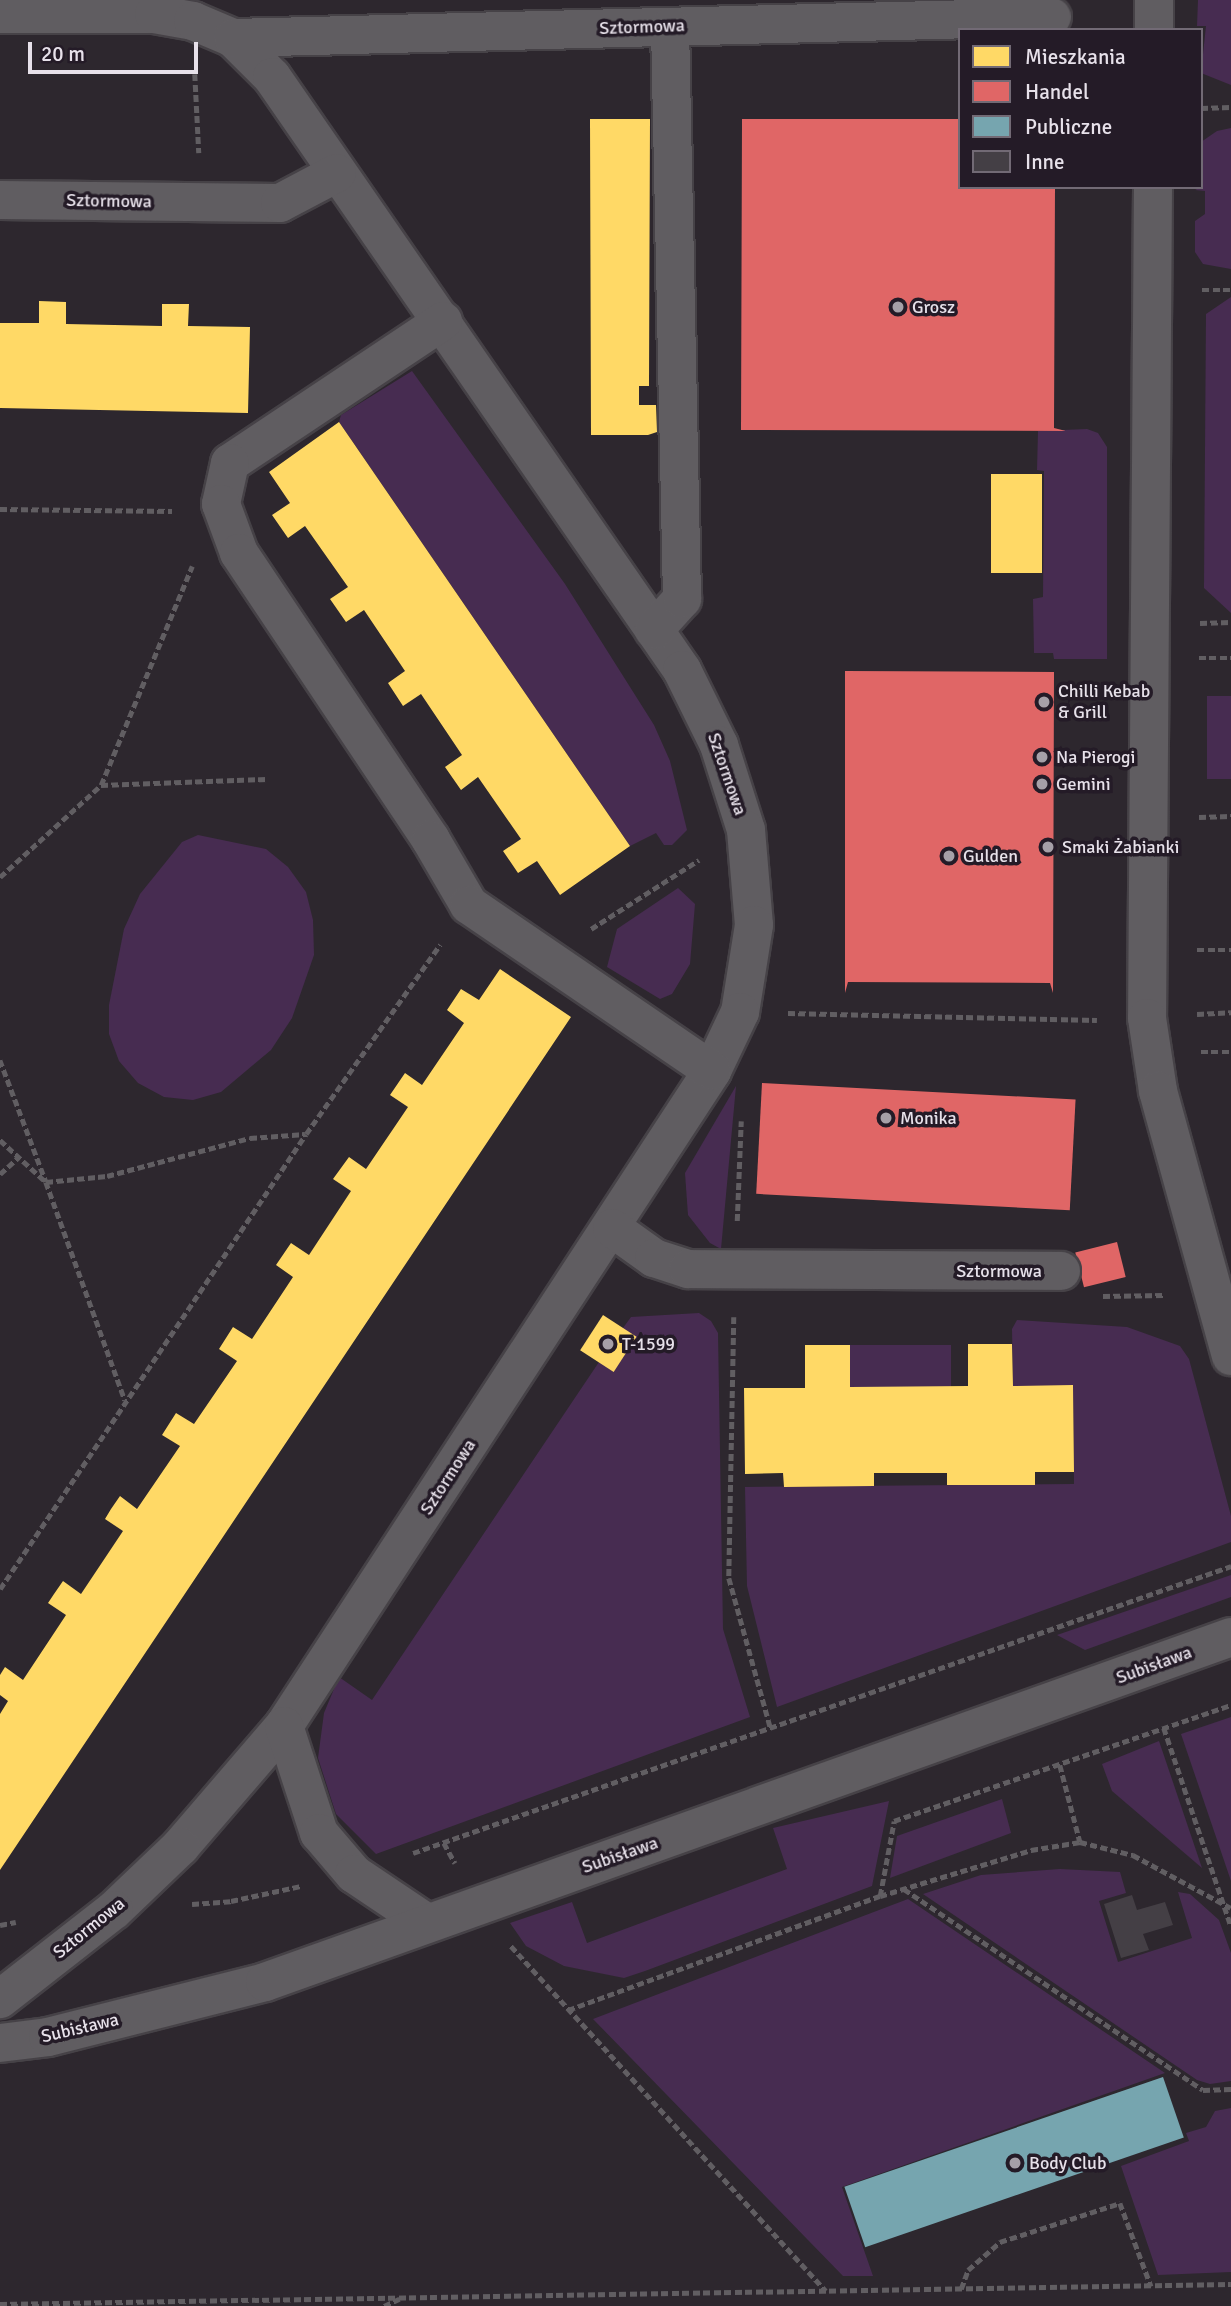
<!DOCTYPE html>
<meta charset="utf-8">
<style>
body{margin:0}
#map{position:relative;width:1231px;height:2306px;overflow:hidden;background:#2d272e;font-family:Signika,sans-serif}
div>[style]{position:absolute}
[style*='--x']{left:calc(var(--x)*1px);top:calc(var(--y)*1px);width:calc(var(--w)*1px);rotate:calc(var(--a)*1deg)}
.green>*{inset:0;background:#472c51;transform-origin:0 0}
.homes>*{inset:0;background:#ffd966;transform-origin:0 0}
.shops>*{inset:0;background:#e06666;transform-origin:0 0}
.public>*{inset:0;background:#76a5af;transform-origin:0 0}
.building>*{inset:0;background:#443f45}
.path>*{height:4.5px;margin-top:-2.25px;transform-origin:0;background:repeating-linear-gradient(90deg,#615e62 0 7px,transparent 0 10.5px)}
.roads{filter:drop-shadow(2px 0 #464247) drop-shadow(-2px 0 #464247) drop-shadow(0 2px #464247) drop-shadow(0 -2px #464247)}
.minor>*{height:38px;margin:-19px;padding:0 19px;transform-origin:19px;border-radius:19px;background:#605d61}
.dots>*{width:19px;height:19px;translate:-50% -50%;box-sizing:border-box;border:4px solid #241b27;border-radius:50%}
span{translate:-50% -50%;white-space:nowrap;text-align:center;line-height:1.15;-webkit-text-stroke:7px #241b27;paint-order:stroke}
.street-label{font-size:18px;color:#e7e1ea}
.poi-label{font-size:18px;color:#e7e1ea}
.left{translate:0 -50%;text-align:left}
.legend{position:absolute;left:958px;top:28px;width:245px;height:161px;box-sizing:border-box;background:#241b27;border:2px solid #726a75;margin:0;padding:9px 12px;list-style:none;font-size:21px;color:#e7e1ea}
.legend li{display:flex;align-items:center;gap:14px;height:35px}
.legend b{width:35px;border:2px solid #726a75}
.scale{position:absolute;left:28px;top:42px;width:170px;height:32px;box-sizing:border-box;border:4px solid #e7e1ea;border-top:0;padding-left:9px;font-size:21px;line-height:24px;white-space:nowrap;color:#e7e1ea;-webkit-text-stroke:5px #241b27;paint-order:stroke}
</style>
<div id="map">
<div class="green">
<i style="clip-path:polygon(1198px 0,1231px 0,1231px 85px,1201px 73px,1206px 26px,1197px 26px)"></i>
<i style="clip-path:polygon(1231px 128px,1231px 269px,1203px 264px,1195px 252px,1195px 221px,1205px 214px,1205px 191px,1195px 190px,1201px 187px,1201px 142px,1217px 131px)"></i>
<i style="clip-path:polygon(1231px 297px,1231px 613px,1204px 588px,1206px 314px)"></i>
<i style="clip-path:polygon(412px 371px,565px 584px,654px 725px,670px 761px,687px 830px,672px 845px,664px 845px,656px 833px,630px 846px,339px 422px,341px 415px)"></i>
<i style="clip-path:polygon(1038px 431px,1087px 429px,1098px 433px,1107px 447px,1107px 659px,1054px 659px,1053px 653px,1034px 653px,1033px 599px,1043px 597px,1044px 471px,1037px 470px)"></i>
<i style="left:1231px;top:696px;width:83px;height:24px;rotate:90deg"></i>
<i style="clip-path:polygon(198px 835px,266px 849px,288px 867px,306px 892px,313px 920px,314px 955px,292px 1018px,271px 1050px,221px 1092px,193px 1100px,164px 1097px,138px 1083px,119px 1061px,109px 1034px,109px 1005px,124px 929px,140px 894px,182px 842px)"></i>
<i style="clip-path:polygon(678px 888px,695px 904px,690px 964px,672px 994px,660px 999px,607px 967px,617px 929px)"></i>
<i style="clip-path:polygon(736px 1086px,721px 1249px,710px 1243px,688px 1215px,685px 1173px)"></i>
<i style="clip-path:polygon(699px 1313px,711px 1321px,718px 1333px,723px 1629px,750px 1717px,376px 1854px,336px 1814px,318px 1758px,324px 1713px,339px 1677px,372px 1700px,599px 1362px,614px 1371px,623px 1328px,631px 1317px)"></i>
<i style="clip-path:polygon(1017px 1320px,1127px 1327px,1180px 1346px,1189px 1359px,1231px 1516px,1231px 1542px,777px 1707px,747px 1586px,745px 1487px,1074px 1484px,1073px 1386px,1013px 1386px,1012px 1329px)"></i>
<i style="left:850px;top:1345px;width:101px;height:42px"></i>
<i style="clip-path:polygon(1231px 1575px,1231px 1597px,1085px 1650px,1057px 1635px)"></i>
<i style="clip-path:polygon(1231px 1717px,1231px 1881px,1181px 1734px)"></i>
<i style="clip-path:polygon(1159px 1741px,1202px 1868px,1112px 1791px,1102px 1764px)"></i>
<i style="clip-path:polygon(1002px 1799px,1011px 1833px,890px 1878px,897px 1836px)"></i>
<i style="clip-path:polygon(889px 1801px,872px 1886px,645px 1971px,624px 1978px,564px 1966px,526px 1946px,510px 1923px,572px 1902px,587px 1943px,787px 1869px,773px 1828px)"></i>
<i style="clip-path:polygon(1060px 1869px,1120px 1872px,1126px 1893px,1099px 1901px,1118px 1962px,1192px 1938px,1178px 1892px,1190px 1894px,1219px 1920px,1231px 1953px,1231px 2081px,1210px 2084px,1197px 2080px,923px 1894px,981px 1875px)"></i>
<i style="clip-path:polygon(908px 1899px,1165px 2073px,842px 2187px,873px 2276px,843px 2276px,593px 2019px)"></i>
<i style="clip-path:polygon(1231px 2108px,1231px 2272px,1158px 2275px,1121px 2166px,1189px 2141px,1186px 2133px,1206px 2127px,1215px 2111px)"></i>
</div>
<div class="homes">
<i style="clip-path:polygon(590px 119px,650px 119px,649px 386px,639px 386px,639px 405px,656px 405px,657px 432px,648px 435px,591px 435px)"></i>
<i style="clip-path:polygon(39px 301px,66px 302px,66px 324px,162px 326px,162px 304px,189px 304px,188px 326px,250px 327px,248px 413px,0 408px,0 323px,39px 323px)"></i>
<i style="clip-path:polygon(339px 422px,630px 846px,560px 895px,537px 861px,518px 873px,503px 851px,521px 839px,478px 777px,461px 790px,445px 767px,462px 755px,421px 694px,403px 706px,388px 683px,405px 671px,364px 610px,346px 622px,330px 599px,348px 587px,305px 526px,288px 538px,272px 515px,290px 503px,269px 472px)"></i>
<i style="left:991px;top:474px;width:51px;height:99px"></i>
<i style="clip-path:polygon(500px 969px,571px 1017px,0 1870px,0 1714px,8px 1701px,0 1695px,0 1675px,5px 1667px,23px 1680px,66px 1615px,48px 1603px,54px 1594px,63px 1581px,81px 1594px,123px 1531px,105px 1519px,111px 1509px,120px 1496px,137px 1509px,180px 1446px,162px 1435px,176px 1413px,194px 1424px,237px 1361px,219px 1349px,233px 1327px,252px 1339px,293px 1277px,276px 1265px,291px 1243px,309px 1255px,351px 1191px,333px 1179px,349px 1157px,366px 1169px,408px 1107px,390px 1095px,405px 1073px,422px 1085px,464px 1023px,447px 1010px,461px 989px,479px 1000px)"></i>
<i style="left:603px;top:1315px;width:40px;height:42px;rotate:33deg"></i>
<i style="clip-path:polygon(968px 1344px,1012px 1344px,1013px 1386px,1073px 1385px,1074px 1472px,1035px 1472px,1035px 1485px,947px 1485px,947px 1473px,874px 1473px,874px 1486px,784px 1487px,783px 1473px,745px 1474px,744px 1388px,805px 1388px,805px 1345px,850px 1345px,850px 1387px,968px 1386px)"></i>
</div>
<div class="shops">
<i style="clip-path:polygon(742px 119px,960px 119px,960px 187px,1055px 187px,1054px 428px,1066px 431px,741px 430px)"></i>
<i style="clip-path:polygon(845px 671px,1054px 672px,1053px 993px,1050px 983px,848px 982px,845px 993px)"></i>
<i style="left:762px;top:1083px;width:314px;height:111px;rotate:3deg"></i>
<i style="left:1117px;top:1242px;width:36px;height:43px;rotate:76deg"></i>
</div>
<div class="public">
<i style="left:1163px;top:2077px;width:64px;height:337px;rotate:71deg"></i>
</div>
<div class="building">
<i style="clip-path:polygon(1132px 1895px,1137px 1910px,1165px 1902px,1173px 1925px,1143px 1934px,1149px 1950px,1121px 1958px,1104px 1904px)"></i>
</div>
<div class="path">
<i style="--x:195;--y:74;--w:79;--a:87.1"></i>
<i style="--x:1201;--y:108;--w:30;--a:-2"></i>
<i style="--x:1202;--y:290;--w:29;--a:0"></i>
<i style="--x:0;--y:509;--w:172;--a:0.7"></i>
<i style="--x:1200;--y:623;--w:31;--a:-2"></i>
<i style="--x:1199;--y:658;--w:32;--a:0"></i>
<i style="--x:101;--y:785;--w:166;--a:-2.1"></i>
<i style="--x:1199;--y:817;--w:32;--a:-2"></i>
<i style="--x:0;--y:877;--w:137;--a:-42.3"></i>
<i style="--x:101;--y:785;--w:237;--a:-67.4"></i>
<i style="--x:591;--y:929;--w:128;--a:-32.6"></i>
<i style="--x:1197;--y:950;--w:34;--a:0"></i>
<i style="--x:788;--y:1013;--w:309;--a:1.3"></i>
<i style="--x:1197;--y:1014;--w:34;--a:-3"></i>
<i style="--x:1201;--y:1052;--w:30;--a:0"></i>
<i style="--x:0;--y:1060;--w:130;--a:69.3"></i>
<i style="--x:46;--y:1182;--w:61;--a:-5.6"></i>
<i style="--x:107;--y:1176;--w:148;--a:-14.9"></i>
<i style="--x:250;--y:1138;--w:55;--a:-4.2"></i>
<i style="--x:0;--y:1140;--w:62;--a:42.4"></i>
<i style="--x:46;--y:1182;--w:232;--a:70.1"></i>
<i style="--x:0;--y:1174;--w:25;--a:-42"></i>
<i style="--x:737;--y:1221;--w:100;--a:-87.7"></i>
<i style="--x:1103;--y:1296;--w:61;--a:-0.9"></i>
<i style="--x:734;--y:1317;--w:261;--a:91.1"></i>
<i style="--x:729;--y:1578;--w:157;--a:74.5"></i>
<i style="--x:0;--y:1589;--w:548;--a:-56.08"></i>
<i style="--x:306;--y:1134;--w:232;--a:-54.7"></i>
<i style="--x:1164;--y:1728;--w:209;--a:71.3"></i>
<i style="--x:1060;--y:1765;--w:80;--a:75.4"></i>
<i style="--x:444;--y:1843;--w:23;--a:61"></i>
<i style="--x:413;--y:1853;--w:867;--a:-19.33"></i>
<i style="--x:904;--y:1889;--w:360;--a:33.9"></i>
<i style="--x:1203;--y:2090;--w:28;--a:-2"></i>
<i style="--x:880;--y:1896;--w:76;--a:-79.4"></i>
<i style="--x:894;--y:1821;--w:356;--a:-19"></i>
<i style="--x:192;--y:1904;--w:39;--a:-4"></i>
<i style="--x:231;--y:1901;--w:72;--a:-12.1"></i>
<i style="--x:0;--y:1925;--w:16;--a:-11"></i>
<i style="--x:511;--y:1946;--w:467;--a:47.6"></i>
<i style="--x:568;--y:2010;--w:332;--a:-20.1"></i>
<i style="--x:880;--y:1896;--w:158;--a:-16.9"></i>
<i style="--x:1031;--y:1850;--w:50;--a:-9.3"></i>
<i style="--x:1080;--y:1842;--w:55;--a:13.8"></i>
<i style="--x:1133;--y:1855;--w:111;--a:28.4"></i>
<i style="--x:961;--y:2289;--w:20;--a:-70"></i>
<i style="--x:968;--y:2270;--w:43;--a:-41.2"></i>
<i style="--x:1000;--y:2242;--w:126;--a:-18"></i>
<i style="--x:1120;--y:2203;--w:89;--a:69.5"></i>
<i style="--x:0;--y:2304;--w:1231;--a:-0.93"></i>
<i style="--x:384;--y:2306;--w:17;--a:-25"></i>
</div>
<div class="roads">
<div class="minor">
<i style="--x:0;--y:14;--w:154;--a:0"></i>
<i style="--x:154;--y:14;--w:40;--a:10"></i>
<i style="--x:193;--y:21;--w:43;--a:23"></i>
<i style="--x:233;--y:38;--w:55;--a:45"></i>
<i style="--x:272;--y:77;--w:721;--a:55.34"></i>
<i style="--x:682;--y:670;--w:84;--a:63.7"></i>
<i style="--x:719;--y:745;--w:89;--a:72.4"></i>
<i style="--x:746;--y:830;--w:95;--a:85.2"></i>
<i style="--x:754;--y:925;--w:88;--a:99.1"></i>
<i style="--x:740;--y:1012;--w:65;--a:115.4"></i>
<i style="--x:712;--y:1071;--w:782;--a:123.16"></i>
<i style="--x:284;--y:1726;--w:160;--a:130.7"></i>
<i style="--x:180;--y:1847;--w:91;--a:136.3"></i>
<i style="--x:114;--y:1910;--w:145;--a:142"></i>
<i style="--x:1154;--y:30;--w:30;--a:-90"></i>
<i style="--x:233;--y:38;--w:819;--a:-1.47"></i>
<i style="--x:1153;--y:187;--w:831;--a:90.41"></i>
<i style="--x:1147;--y:1018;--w:74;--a:81.4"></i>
<i style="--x:1158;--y:1091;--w:275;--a:74.6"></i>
<i style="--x:0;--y:200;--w:280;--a:0.6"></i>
<i style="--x:280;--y:203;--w:64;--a:-27.8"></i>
<i style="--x:443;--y:321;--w:256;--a:146.3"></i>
<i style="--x:230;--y:463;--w:42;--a:102.4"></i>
<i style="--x:221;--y:504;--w:52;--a:69.8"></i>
<i style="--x:239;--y:553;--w:345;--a:56.2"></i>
<i style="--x:431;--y:840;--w:75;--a:59.7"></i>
<i style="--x:469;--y:905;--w:294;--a:34.3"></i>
<i style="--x:654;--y:630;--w:42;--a:-47.9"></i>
<i style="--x:682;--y:599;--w:572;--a:-91.2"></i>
<i style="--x:612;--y:1228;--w:52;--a:35.5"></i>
<i style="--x:654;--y:1258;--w:36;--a:18"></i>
<i style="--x:688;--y:1269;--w:373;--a:0.3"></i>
<i style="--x:284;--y:1726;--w:113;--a:71.9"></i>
<i style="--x:319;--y:1833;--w:54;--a:49.5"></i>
<i style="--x:354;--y:1874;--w:88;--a:33.9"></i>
<i style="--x:0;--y:2043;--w:48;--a:-7.1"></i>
<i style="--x:48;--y:2037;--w:224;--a:-14.2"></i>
<i style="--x:265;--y:1982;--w:1026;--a:-19.65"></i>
</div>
</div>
<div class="dots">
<i style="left:898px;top:307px;background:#a6a0a8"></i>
<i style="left:1044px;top:702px;background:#a6a0a8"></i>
<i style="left:1042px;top:757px;background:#a6a0a8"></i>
<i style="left:1042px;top:784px;background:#a6a0a8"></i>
<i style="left:1048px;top:847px;background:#a6a0a8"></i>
<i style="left:949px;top:856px;background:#a6a0a8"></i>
<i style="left:886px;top:1118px;background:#a6a0a8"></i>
<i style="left:608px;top:1344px;background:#a6a0a8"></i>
<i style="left:1015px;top:2163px;background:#a6a0a8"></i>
</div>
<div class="street-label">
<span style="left:642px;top:27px;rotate:-2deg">Sztormowa</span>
<span style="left:109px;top:201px;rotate:1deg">Sztormowa</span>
<span style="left:727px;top:774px;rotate:71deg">Sztormowa</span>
<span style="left:999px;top:1271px">Sztormowa</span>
<span style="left:448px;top:1477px;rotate:-57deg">Sztormowa</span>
<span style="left:1154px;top:1665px;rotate:-20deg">Subisława</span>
<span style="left:620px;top:1855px;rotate:-19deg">Subisława</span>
<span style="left:89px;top:1928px;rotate:-39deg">Sztormowa</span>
<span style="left:80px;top:2028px;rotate:-13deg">Subisława</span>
</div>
<div class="poi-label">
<span class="left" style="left:912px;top:307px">Grosz</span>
<span class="left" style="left:1058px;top:702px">Chilli Kebab<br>&amp; Grill</span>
<span class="left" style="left:1056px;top:757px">Na Pierogi</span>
<span class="left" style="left:1056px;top:784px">Gemini</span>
<span class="left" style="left:1062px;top:847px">Smaki Żabianki</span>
<span class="left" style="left:963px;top:856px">Gulden</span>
<span class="left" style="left:900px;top:1118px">Monika</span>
<span class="left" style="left:622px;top:1344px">T-1599</span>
<span class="left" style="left:1029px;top:2163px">Body Club</span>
</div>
<ul class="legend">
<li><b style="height:19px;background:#ffd966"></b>Mieszkania</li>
<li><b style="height:19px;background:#e06666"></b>Handel</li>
<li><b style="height:19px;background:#76a5af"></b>Publiczne</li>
<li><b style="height:19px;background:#443f45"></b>Inne</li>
</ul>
<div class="scale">20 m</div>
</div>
